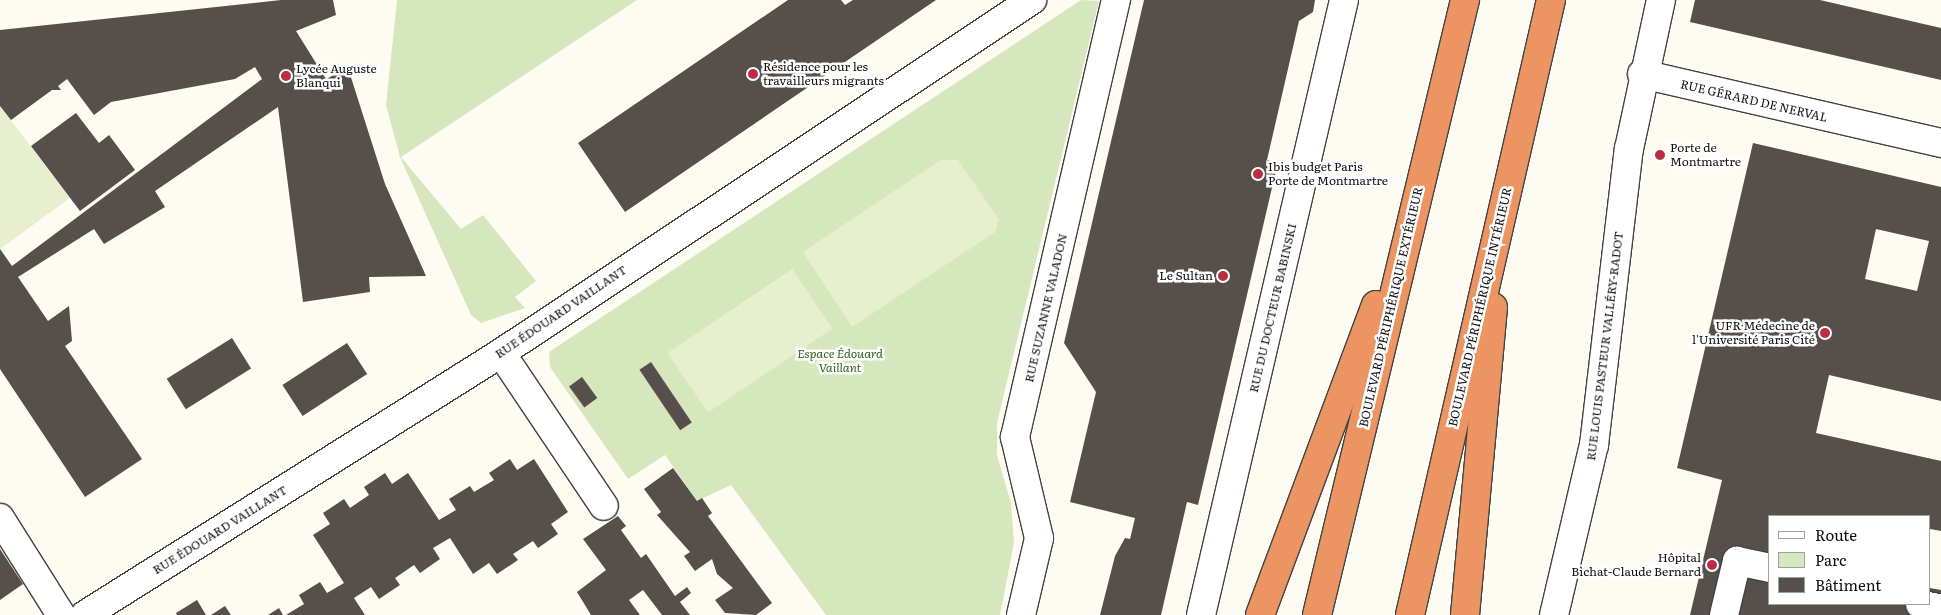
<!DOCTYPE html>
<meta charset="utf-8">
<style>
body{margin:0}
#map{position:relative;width:1941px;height:615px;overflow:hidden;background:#fefbf2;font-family:Literata,serif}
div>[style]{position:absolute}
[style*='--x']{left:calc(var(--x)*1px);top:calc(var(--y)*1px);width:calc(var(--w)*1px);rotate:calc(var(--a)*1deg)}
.green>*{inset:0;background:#d7e7bd}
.pitch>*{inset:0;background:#e7efce;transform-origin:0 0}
.building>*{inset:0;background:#574f4c;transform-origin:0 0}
.roads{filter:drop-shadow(1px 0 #424242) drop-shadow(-1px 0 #424242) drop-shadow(0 1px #424242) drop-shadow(0 -1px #424242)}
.minor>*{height:28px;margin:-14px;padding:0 14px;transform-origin:14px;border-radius:14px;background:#fff}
.highway>*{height:28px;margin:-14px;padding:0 14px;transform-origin:14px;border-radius:14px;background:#ec9462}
.dots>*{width:14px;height:14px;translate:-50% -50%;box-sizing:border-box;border:2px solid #fff;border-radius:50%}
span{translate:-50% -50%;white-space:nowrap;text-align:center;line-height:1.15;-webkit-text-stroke:5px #fff;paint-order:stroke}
.poi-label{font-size:12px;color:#0f0f0f}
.left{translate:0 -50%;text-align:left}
.right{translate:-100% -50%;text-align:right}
.street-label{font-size:12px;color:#0f0f0f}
.park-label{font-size:12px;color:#366422;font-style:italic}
.legend{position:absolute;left:1768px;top:515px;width:162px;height:90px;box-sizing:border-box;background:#fff;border:1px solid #9f9f9f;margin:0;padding:6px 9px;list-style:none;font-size:15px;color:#0f0f0f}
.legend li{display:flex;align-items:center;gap:10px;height:25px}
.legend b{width:25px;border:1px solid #9f9f9f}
</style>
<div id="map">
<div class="green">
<i style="clip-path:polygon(397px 0,637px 0,401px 157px,461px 229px,483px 215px,536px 281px,515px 297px,525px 308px,481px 323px,471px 315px,400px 157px,386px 105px)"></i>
<i style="clip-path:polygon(1081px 0,1099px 1px,997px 423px,997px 455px,1011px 503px,1014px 543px,1000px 615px,826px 615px,731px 485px,697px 501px,665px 455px,628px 479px,550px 367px,549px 352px)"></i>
</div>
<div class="pitch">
<i style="clip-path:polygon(0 106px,70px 198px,0 249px)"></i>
<i style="clip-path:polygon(941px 160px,958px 160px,999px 220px,995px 232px,852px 327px,803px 252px)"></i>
<i style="left:792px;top:269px;width:72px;height:150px;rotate:56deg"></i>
</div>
<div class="building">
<i style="clip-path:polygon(281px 0,333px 0,336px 15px,296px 31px,326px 79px,348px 68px,385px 184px,426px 276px,369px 277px,370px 292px,303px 302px,278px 107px,155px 191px,165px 207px,104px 244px,94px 229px,18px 277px,48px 321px,69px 306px,72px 341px,65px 346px,142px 459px,85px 497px,0 369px,0 249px,12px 266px,262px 79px,255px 67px,235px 79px,111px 102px,94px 115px,67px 79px,58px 86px,61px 90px,52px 90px,11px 120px,0 106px,0 30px)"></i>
<i style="clip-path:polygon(788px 0,841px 0,845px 5px,853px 0,936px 0,625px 212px,578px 143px)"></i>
<i style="clip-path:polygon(1144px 0,1315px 0,1313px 12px,1299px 21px,1267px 160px,1278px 162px,1198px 505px,1187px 502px,1161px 615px,1100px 615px,1115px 556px,1125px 538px,1130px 539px,1135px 518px,1070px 502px,1096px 392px,1064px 343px)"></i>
<i style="clip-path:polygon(1695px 0,1820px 0,1941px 28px,1941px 80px,1690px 22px)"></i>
<i style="clip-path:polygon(76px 113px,99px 143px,109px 135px,135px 170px,80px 211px,31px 146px)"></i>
<i style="clip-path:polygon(evenodd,1753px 143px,1941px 187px,1941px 401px,1829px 375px,1816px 433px,1941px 461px,1941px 531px,1930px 529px,1930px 516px,1770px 516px,1770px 604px,1930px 604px,1930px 588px,1941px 590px,1941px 615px,1690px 615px,1722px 480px,1677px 468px,1753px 143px,1876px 229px,1929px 241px,1917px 291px,1865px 279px,1876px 229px)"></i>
<i style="left:232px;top:338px;width:36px;height:77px;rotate:58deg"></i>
<i style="left:347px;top:343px;width:37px;height:77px;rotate:57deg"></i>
<i style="left:651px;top:362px;width:73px;height:14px;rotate:56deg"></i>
<i style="left:582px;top:377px;width:26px;height:16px;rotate:54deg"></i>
<i style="clip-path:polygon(510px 459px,517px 470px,534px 459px,568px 512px,551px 524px,558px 534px,538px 548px,533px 541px,513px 554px,518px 560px,497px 574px,489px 563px,473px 574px,450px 538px,433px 548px,440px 559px,420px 573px,414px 565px,395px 578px,400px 585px,379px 599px,371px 587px,354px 598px,365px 615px,286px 615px,304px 604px,299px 595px,320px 582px,327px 593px,344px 583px,313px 535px,330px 524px,323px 513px,344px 499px,350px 508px,369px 495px,364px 487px,385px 473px,392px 484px,408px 473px,439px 520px,456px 510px,449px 499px,470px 486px,474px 492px,494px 480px,489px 473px)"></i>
<i style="clip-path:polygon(673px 468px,697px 501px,702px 498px,712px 513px,708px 516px,772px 603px,756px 615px,725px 613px,715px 600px,733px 588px,717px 574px,712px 559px,695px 571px,684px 556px,690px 552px,657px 515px,661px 512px,644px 489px)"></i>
<i style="clip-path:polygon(618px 516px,626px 526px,621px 530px,641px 558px,646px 554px,675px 596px,687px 587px,691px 593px,680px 602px,690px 615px,662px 615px,643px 590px,629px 600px,640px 615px,591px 615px,577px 592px,606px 570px,583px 539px)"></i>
<i style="clip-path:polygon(0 549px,23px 584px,0 600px)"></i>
<i style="clip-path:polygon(197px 600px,206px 615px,177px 615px,176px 613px)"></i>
<i style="clip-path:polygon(225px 606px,231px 615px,211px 615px)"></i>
<i style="clip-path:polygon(279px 608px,283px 615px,268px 615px)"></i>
</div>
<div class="roads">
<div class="minor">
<i style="--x:1642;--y:74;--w:307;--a:13"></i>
<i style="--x:501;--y:353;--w:184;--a:56.1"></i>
<i style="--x:0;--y:518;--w:115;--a:57.8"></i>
<i style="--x:1920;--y:604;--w:22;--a:13"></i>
<i style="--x:85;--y:615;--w:492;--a:-32.2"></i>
<i style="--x:501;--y:353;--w:638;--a:-33.62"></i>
<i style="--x:1021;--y:615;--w:79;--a:-76.8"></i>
<i style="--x:1039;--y:538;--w:104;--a:-103.4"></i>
<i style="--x:1015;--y:437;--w:449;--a:-77"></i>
<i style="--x:1201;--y:615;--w:631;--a:-76.91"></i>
<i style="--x:1554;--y:615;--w:175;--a:-76.8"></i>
<i style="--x:1594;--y:445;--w:298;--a:-83.3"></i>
<i style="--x:1629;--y:149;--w:152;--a:-77.9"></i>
<i style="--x:1724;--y:615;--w:56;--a:-76.5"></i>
<i style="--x:1737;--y:561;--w:34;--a:12"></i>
</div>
<div class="highway">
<i style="--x:1260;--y:615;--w:331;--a:-69.5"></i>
<i style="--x:1317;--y:615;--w:633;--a:-76.47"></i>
<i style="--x:1410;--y:615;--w:631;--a:-77.09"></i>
<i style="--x:1465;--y:615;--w:309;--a:-84.8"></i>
</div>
</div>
<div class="dots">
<i style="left:753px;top:74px;background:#b82e42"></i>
<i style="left:286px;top:76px;background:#b82e42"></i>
<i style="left:1660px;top:155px;background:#b82e42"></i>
<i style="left:1258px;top:174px;background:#b82e42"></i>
<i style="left:1223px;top:276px;background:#b82e42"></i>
<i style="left:1825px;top:333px;background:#b82e42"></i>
<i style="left:1712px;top:565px;background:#b82e42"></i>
</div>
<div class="poi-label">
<span class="left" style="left:763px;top:74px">Résidence pour les<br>travailleurs migrants</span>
<span class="left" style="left:296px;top:76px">Lycée Auguste<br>Blanqui</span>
<span class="left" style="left:1670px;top:155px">Porte de<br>Montmartre</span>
<span class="left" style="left:1268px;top:174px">Ibis budget Paris<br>Porte de Montmartre</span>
<span class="right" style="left:1213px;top:276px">Le Sultan</span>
<span class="right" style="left:1815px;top:333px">UFR Médecine de<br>l'Université Paris Cité</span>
<span class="right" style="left:1701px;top:565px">Hôpital<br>Bichat-Claude Bernard</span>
</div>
<div class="street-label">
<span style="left:1754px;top:101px;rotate:13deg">RUE GÉRARD DE NERVAL</span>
<span style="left:1391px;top:307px;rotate:-77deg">BOULEVARD PÉRIPHÉRIQUE EXTÉRIEUR</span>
<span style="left:1480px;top:307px;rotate:-77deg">BOULEVARD PÉRIPHÉRIQUE INTÉRIEUR</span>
<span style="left:1046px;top:308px;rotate:-77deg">RUE SUZANNE VALADON</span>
<span style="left:1273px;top:308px;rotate:-77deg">RUE DU DOCTEUR BABINSKI</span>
<span style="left:561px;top:312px;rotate:-34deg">RUE ÉDOUARD VAILLANT</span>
<span style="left:1605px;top:346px;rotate:-83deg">RUE LOUIS PASTEUR VALLÉRY-RADOT</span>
<span style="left:220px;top:530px;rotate:-32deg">RUE ÉDOUARD VAILLANT</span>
</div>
<div class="park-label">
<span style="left:840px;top:361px">Espace Édouard<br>Vaillant</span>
</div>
<ul class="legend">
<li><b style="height:6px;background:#fff"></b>Route</li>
<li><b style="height:14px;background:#d7e7bd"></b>Parc</li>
<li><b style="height:14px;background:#574f4c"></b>Bâtiment</li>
</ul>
</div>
